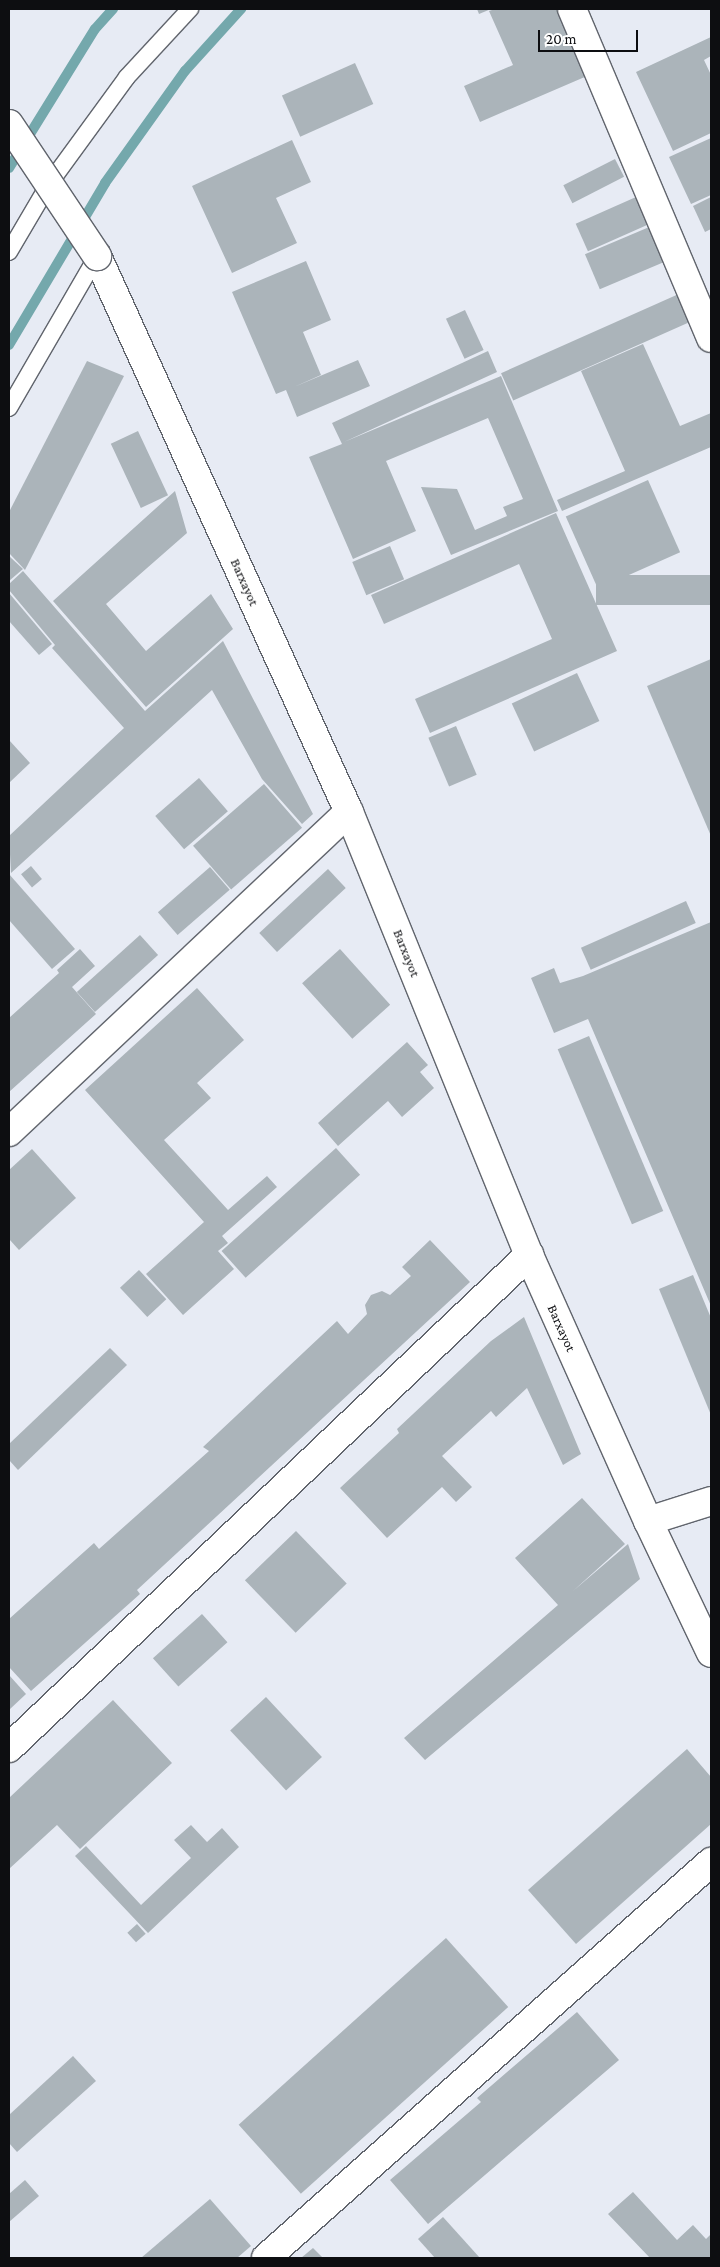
<!DOCTYPE html>
<style>
body{margin:0}
#map{position:relative;width:720px;height:2267px;overflow:hidden;background:#e7ebf4;font-family:"Crimson Pro",serif}
div>[style]{position:absolute}
[style*='--x']{left:calc(var(--x)*1px);top:calc(var(--y)*1px);width:calc(var(--w)*1px);rotate:calc(var(--a)*1deg)}
.stream>*{height:10px;margin:-5px;padding:0 5px;transform-origin:5px;border-radius:5px;background:#74a8ac}
.building>*{inset:0;background:#abb4ba;transform-origin:0 0}
.roads{filter:drop-shadow(1px 0 #61656d) drop-shadow(-1px 0 #61656d) drop-shadow(0 1px #61656d) drop-shadow(0 -1px #61656d)}
.lane>*{height:16px;margin:-8px;padding:0 8px;transform-origin:8px;border-radius:8px;background:#fff}
.street>*{height:28px;margin:-14px;padding:0 14px;transform-origin:14px;border-radius:14px;background:#fff}
.bridges{filter:drop-shadow(1px 0 #61656d) drop-shadow(-1px 0 #61656d) drop-shadow(0 1px #61656d) drop-shadow(0 -1px #61656d)}
.street-bridge>*{height:28px;margin:-14px;padding:0 14px;transform-origin:14px;border-radius:14px;background:#fff}
span{translate:-50% -50%;white-space:nowrap;text-align:center;line-height:1.15;-webkit-text-stroke:4.5px #fff;paint-order:stroke}
.street-label{font-size:14px;color:#0d0e11}
.frame{position:absolute;inset:0;border:10px solid #0d0e11;pointer-events:none}
.scale{position:absolute;left:538px;top:30px;width:100px;height:22px;box-sizing:border-box;border:2px solid #0d0e11;border-top:0;padding-left:6px;font-size:15px;line-height:18px;white-space:nowrap;color:#0d0e11;-webkit-text-stroke:4px #fff;paint-order:stroke}
</style>
<div id="map">
<div class="stream">
<i style="--x:9;--y:168;--w:163;--a:-58.3"></i>
<i style="--x:95;--y:29;--w:27;--a:-48"></i>
<i style="--x:9;--y:345;--w:188;--a:-59.3"></i>
<i style="--x:105;--y:183;--w:138;--a:-54.5"></i>
<i style="--x:185;--y:71;--w:84;--a:-47.9"></i>
</div>
<div class="building">
<i style="clip-path:polygon(477px 9px,491px 9px,479px 14px)"></i>
<i style="clip-path:polygon(495px 9px,567px 9px,594px 73px,480px 122px,464px 86px,513px 65px,489px 11px)"></i>
<i style="clip-path:polygon(711px 37px,711px 56px,704px 60px,711px 75px,711px 133px,673px 151px,636px 72px)"></i>
<i style="left:355px;top:63px;width:45px;height:80px;rotate:66deg"></i>
<i style="clip-path:polygon(711px 138px,711px 195px,691px 204px,669px 157px)"></i>
<i style="clip-path:polygon(292px 140px,311px 182px,276px 198px,297px 243px,232px 273px,192px 186px)"></i>
<i style="left:615px;top:159px;width:20px;height:58px;rotate:63deg"></i>
<i style="left:636px;top:197px;width:30px;height:66px;rotate:66deg"></i>
<i style="clip-path:polygon(711px 197px,711px 229px,705px 232px,693px 206px)"></i>
<i style="left:654px;top:225px;width:38px;height:75px;rotate:67deg"></i>
<i style="clip-path:polygon(306px 261px,331px 320px,303px 332px,321px 375px,294px 387px,358px 360px,370px 386px,297px 417px,286px 390px,276px 394px,232px 292px)"></i>
<i style="left:681px;top:293px;width:30px;height:197px;rotate:66deg"></i>
<i style="left:465px;top:310px;width:44px;height:21px;rotate:65deg"></i>
<i style="clip-path:polygon(643px 344px,680px 426px,711px 413px,711px 447px,562px 511px,557px 500px,625px 471px,581px 371px)"></i>
<i style="clip-path:polygon(488px 351px,497px 372px,344px 442px,501px 376px,558px 511px,451px 555px,421px 487px,457px 489px,475px 530px,507px 516px,503px 507px,523px 499px,488px 418px,386px 461px,416px 531px,353px 559px,309px 457px,342px 444px,332px 423px)"></i>
<i style="clip-path:polygon(87px 361px,124px 376px,25px 570px,9px 553px,9px 512px)"></i>
<i style="left:138px;top:431px;width:71px;height:30px;rotate:65deg"></i>
<i style="left:648px;top:480px;width:79px;height:90px;rotate:66deg"></i>
<i style="clip-path:polygon(175px 491px,187px 533px,106px 604px,146px 651px,211px 594px,233px 629px,146px 707px,53px 601px)"></i>
<i style="clip-path:polygon(556px 513px,617px 651px,430px 733px,415px 699px,552px 639px,519px 564px,384px 624px,371px 595px)"></i>
<i style="left:390px;top:546px;width:36px;height:41px;rotate:67deg"></i>
<i style="clip-path:polygon(9px 556px,23px 569px,9px 581px)"></i>
<i style="clip-path:polygon(23px 571px,145px 711px,223px 641px,313px 814px,302px 824px,262px 779px,212px 690px,11px 873px,9px 836px,124px 728px,52px 648px,55px 645px,9px 590px,9px 584px)"></i>
<i style="left:711px;top:575px;width:30px;height:115px;rotate:90deg"></i>
<i style="clip-path:polygon(9px 593px,52px 644px,39px 655px,9px 621px)"></i>
<i style="clip-path:polygon(711px 659px,711px 836px,647px 686px)"></i>
<i style="left:577px;top:673px;width:53px;height:72px;rotate:65deg"></i>
<i style="left:456px;top:726px;width:53px;height:30px;rotate:67deg"></i>
<i style="clip-path:polygon(9px 740px,30px 763px,9px 783px)"></i>
<i style="left:199px;top:778px;width:44px;height:58px;rotate:49deg"></i>
<i style="left:264px;top:784px;width:58px;height:94px;rotate:49deg"></i>
<i style="left:31px;top:866px;width:17px;height:13px;rotate:50deg"></i>
<i style="left:210px;top:867px;width:30px;height:69px;rotate:49deg"></i>
<i style="left:328px;top:869px;width:26px;height:94px;rotate:47deg"></i>
<i style="clip-path:polygon(9px 874px,75px 949px,52px 969px,9px 920px)"></i>
<i style="left:686px;top:901px;width:24px;height:115px;rotate:66deg"></i>
<i style="clip-path:polygon(711px 922px,711px 1306px,588px 1019px,554px 1033px,531px 978px,554px 968px,560px 983px,583px 976px)"></i>
<i style="left:140px;top:935px;width:27px;height:85px;rotate:48deg"></i>
<i style="clip-path:polygon(80px 949px,95px 966px,72px 987px,96px 1014px,9px 1092px,9px 1018px,59px 973px,57px 970px)"></i>
<i style="left:340px;top:949px;width:75px;height:51px;rotate:48deg"></i>
<i style="clip-path:polygon(197px 988px,244px 1040px,197px 1083px,211px 1098px,164px 1140px,228px 1210px,267px 1176px,277px 1187px,222px 1236px,228px 1243px,218px 1251px,234px 1269px,183px 1315px,146px 1274px,204px 1222px,85px 1090px)"></i>
<i style="left:589px;top:1036px;width:190px;height:34px;rotate:67deg"></i>
<i style="clip-path:polygon(407px 1042px,428px 1065px,420px 1072px,434px 1088px,402px 1117px,388px 1101px,338px 1146px,318px 1123px)"></i>
<i style="left:336px;top:1148px;width:36px;height:154px;rotate:48deg"></i>
<i style="clip-path:polygon(32px 1149px,76px 1198px,19px 1250px,9px 1239px,9px 1170px)"></i>
<i style="clip-path:polygon(430px 1240px,470px 1282px,137px 1590px,140px 1594px,31px 1691px,9px 1667px,9px 1619px,94px 1543px,99px 1549px,209px 1451px,203px 1447px,337px 1321px,348px 1334px,367px 1314px,365px 1305px,371px 1295px,382px 1291px,390px 1295px,411px 1276px,402px 1267px)"></i>
<i style="left:139px;top:1270px;width:40px;height:26px;rotate:47deg"></i>
<i style="clip-path:polygon(693px 1275px,711px 1318px,711px 1415px,659px 1289px)"></i>
<i style="clip-path:polygon(524px 1317px,581px 1454px,563px 1465px,527px 1388px,496px 1417px,491px 1411px,442px 1456px,472px 1487px,456px 1502px,442px 1487px,387px 1538px,340px 1488px,399px 1433px,397px 1429px,491px 1341px)"></i>
<i style="clip-path:polygon(110px 1348px,127px 1365px,18px 1470px,9px 1460px,9px 1444px)"></i>
<i style="clip-path:polygon(582px 1498px,625px 1544px,573px 1591px,628px 1544px,640px 1579px,425px 1760px,404px 1738px,558px 1605px,515px 1558px)"></i>
<i style="left:296px;top:1531px;width:73px;height:71px;rotate:46deg"></i>
<i style="left:202px;top:1614px;width:38px;height:66px;rotate:48deg"></i>
<i style="clip-path:polygon(9px 1675px,26px 1694px,9px 1710px)"></i>
<i style="left:266px;top:1697px;width:82px;height:49px;rotate:47deg"></i>
<i style="clip-path:polygon(113px 1700px,172px 1763px,80px 1849px,57px 1825px,9px 1869px,9px 1798px)"></i>
<i style="clip-path:polygon(687px 1749px,711px 1777px,711px 1824px,576px 1944px,528px 1890px)"></i>
<i style="clip-path:polygon(191px 1825px,207px 1842px,222px 1828px,239px 1847px,148px 1933px,75px 1856px,86px 1846px,141px 1905px,191px 1858px,174px 1840px)"></i>
<i style="left:137px;top:1924px;width:13px;height:13px;rotate:48deg"></i>
<i style="left:446px;top:1938px;width:93px;height:279px;rotate:48deg"></i>
<i style="clip-path:polygon(577px 2012px,619px 2060px,428px 2224px,390px 2180px,481px 2102px,477px 2098px)"></i>
<i style="clip-path:polygon(73px 2056px,96px 2081px,17px 2152px,9px 2143px,9px 2115px)"></i>
<i style="clip-path:polygon(25px 2180px,39px 2196px,9px 2222px,9px 2194px)"></i>
<i style="clip-path:polygon(633px 2192px,677px 2240px,693px 2225px,706px 2239px,711px 2234px,711px 2258px,650px 2258px,608px 2214px)"></i>
<i style="clip-path:polygon(210px 2199px,251px 2246px,237px 2258px,141px 2258px)"></i>
<i style="clip-path:polygon(443px 2217px,480px 2258px,435px 2258px,418px 2239px)"></i>
<i style="clip-path:polygon(313px 2248px,323px 2258px,301px 2258px)"></i>
</div>
<div class="roads">
<div class="lane">
<i style="--x:9;--y:252;--w:79;--a:-59.5"></i>
<i style="--x:49;--y:184;--w:132;--a:-53.9"></i>
<i style="--x:127;--y:77;--w:93;--a:-47.2"></i>
<i style="--x:9;--y:408;--w:176;--a:-59.9"></i>
</div>
<div class="street">
<i style="--x:572;--y:9;--w:357;--a:67.1"></i>
<i style="--x:97;--y:256;--w:610;--a:65.62"></i>
<i style="--x:349;--y:812;--w:478;--a:67.9"></i>
<i style="--x:529;--y:1255;--w:291;--a:65.9"></i>
<i style="--x:648;--y:1521;--w:146;--a:64.5"></i>
<i style="--x:9;--y:1132;--w:467;--a:-43.3"></i>
<i style="--x:648;--y:1521;--w:66;--a:-17.6"></i>
<i style="--x:9;--y:1748;--w:717;--a:-43.47"></i>
<i style="--x:266;--y:2258;--w:596;--a:-41.67"></i>
</div>
</div>
<div class="bridges">
<div class="street-bridge">
<i style="--x:9;--y:124;--w:159;--a:56.3"></i>
</div>
</div>
<div class="street-label">
<span style="left:245px;top:582px;rotate:66deg">Barxayot</span>
<span style="left:407px;top:953px;rotate:68deg">Barxayot</span>
<span style="left:562px;top:1328px;rotate:66deg">Barxayot</span>
</div>
<div class="frame"></div>
<div class="scale">20 m</div>
</div>
